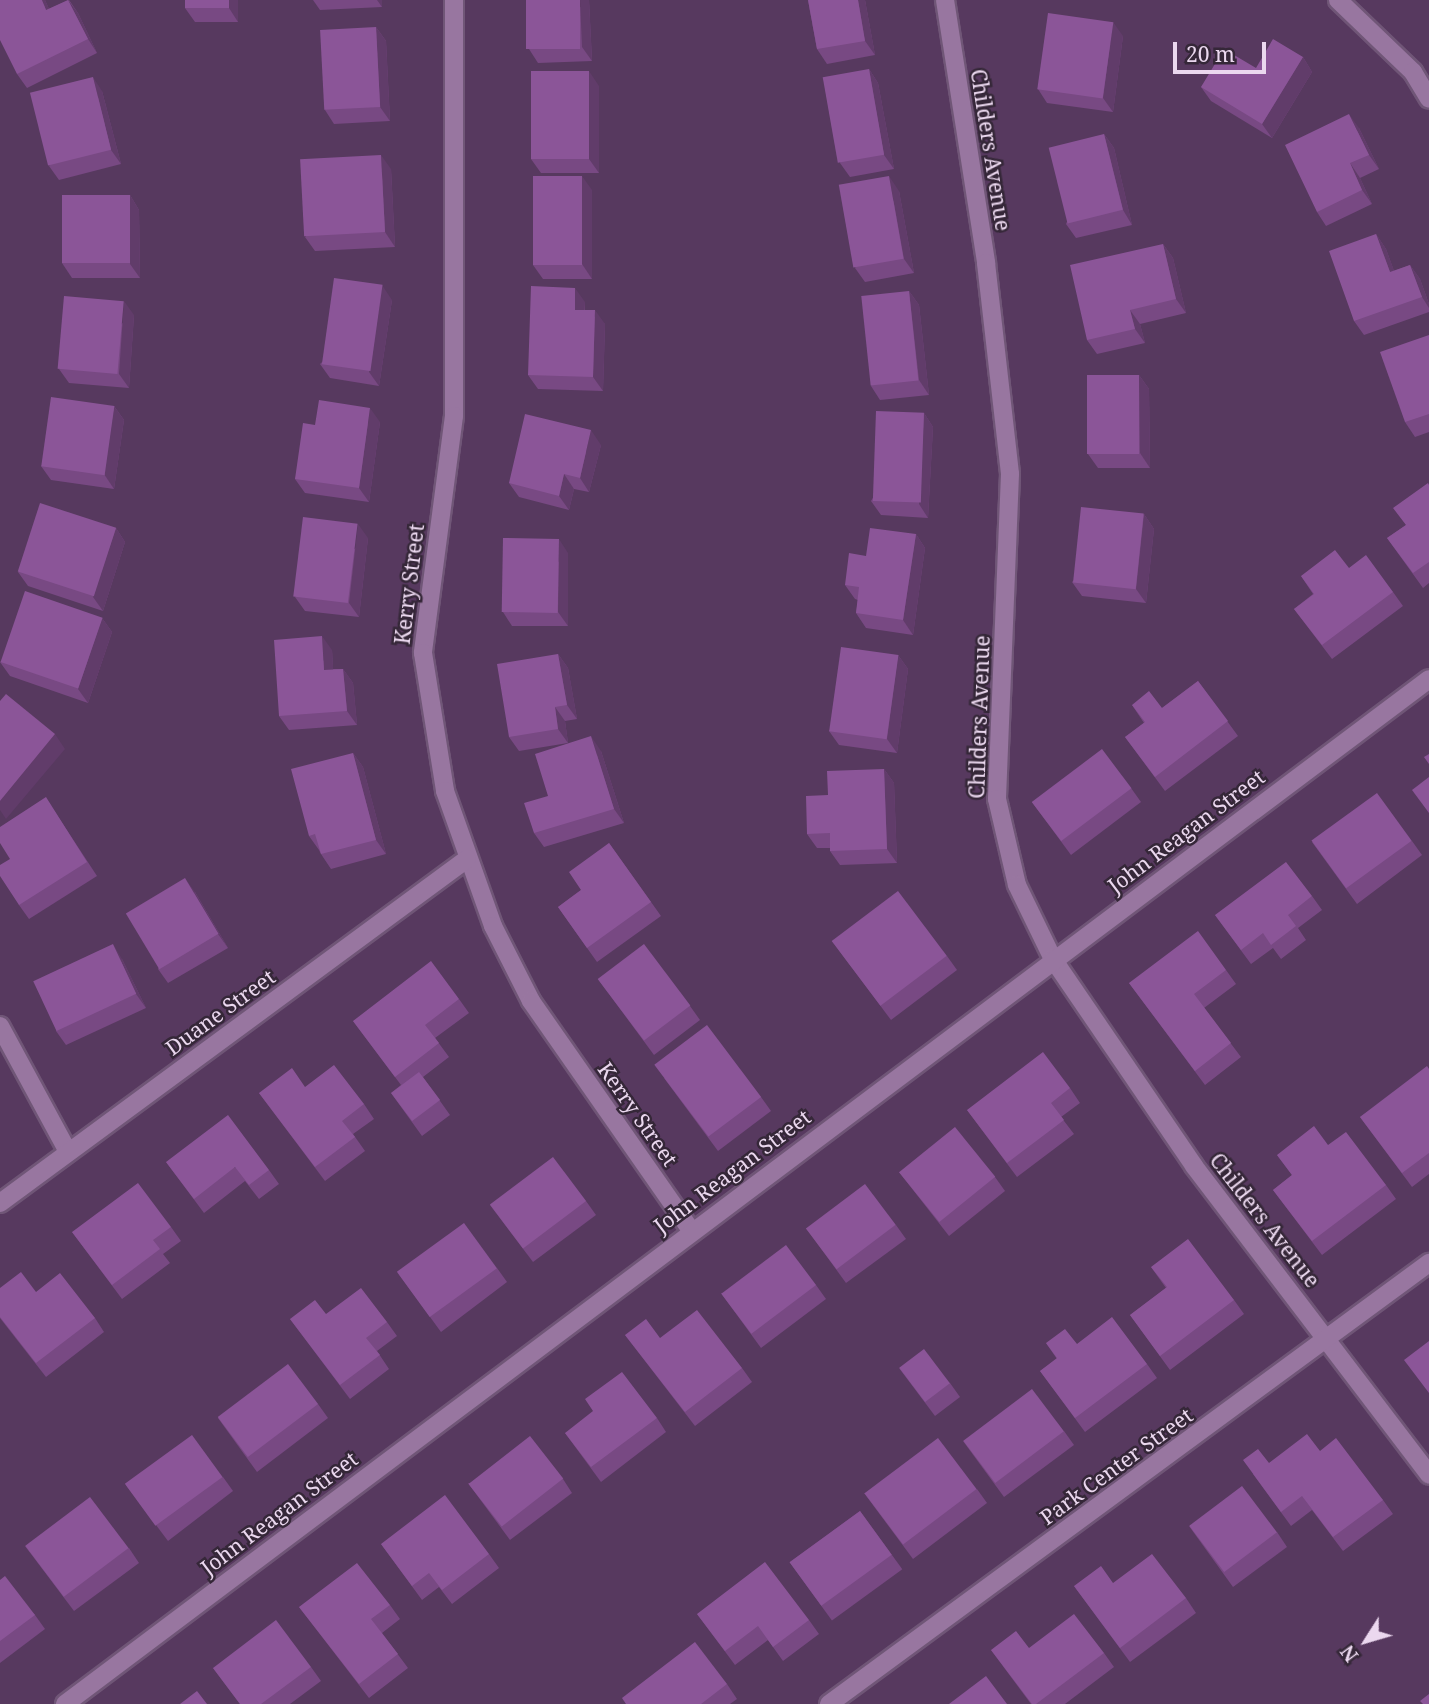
<!DOCTYPE html>
<style>
body{margin:0}
#map{position:relative;width:1429px;height:1704px;overflow:hidden;background:#57395f;font-family:"Noto Serif",serif}
div>[style]{position:absolute}
[style*='--x']{left:calc(var(--x)*1px);top:calc(var(--y)*1px);width:calc(var(--w)*1px);rotate:calc(var(--a)*1deg)}
.roads{filter:drop-shadow(2px 0 #705677) drop-shadow(-2px 0 #705677) drop-shadow(0 2px #705677) drop-shadow(0 -2px #705677)}
.street>*{height:18px;margin:-9px;padding:0 9px;transform-origin:9px;border-radius:9px;background:#9876a0}
.wall>*{inset:0;background:#784983;transform-origin:0 0}
.shaded-wall>*{inset:0;background:#613c6a}
.building>*{inset:0;background:#8b5598;transform-origin:0 0}
span{translate:-50% -50%;white-space:nowrap;text-align:center;line-height:1.15;-webkit-text-stroke:5px #352738;paint-order:stroke}
.street-label{font-size:21px;color:#ebd8ef}
.north{position:absolute;left:1331px;top:1606px;width:70px;height:70px;-webkit-text-stroke:5px #352738;paint-order:stroke;rotate:233deg;font-size:19px;font-weight:700;line-height:28px;text-align:center;color:#ebd8ef}
.north::after{content:'';display:block;margin:auto;width:24px;height:32px;background:#ebd8ef;clip-path:polygon(50% 0,100% 100%,50% 72%,0 100%)}
.scale{position:absolute;left:1173px;top:42px;width:93px;height:32px;box-sizing:border-box;border:4px solid #ebd8ef;border-top:0;padding-left:9px;font-size:21px;line-height:24px;white-space:nowrap;color:#ebd8ef;-webkit-text-stroke:5px #352738;paint-order:stroke}
</style>
<div id="map">
<div class="roads">
<div class="street">
<i style="--x:454;--y:0;--w:416;--a:90"></i>
<i style="--x:454;--y:416;--w:239;--a:97.5"></i>
<i style="--x:423;--y:653;--w:140;--a:80.9"></i>
<i style="--x:445;--y:791;--w:143;--a:70.4"></i>
<i style="--x:493;--y:926;--w:84;--a:63.1"></i>
<i style="--x:531;--y:1001;--w:279;--a:55.1"></i>
<i style="--x:945;--y:0;--w:266;--a:81.1"></i>
<i style="--x:986;--y:263;--w:212;--a:83.5"></i>
<i style="--x:1010;--y:474;--w:325;--a:92.3"></i>
<i style="--x:997;--y:799;--w:88;--a:76.9"></i>
<i style="--x:1017;--y:885;--w:82;--a:64.1"></i>
<i style="--x:1053;--y:959;--w:250;--a:55.7"></i>
<i style="--x:1194;--y:1166;--w:388;--a:52.7"></i>
<i style="--x:1338;--y:0;--w:104;--a:43.8"></i>
<i style="--x:1413;--y:72;--w:31;--a:59"></i>
<i style="--x:0;--y:1026;--w:143;--a:61.6"></i>
<i style="--x:0;--y:1203;--w:580;--a:-36.38"></i>
<i style="--x:65;--y:1704;--w:1706;--a:-36.92"></i>
<i style="--x:829;--y:1704;--w:745;--a:-36.32"></i>
</div>
</div>
<div class="wall">
<i style="clip-path:polygon(45px 0,49px 9px,69px 0,78px 13px,97px 53px,27px 88px,17px 74px)"></i>
<i style="clip-path:polygon(238px 0,238px 22px,195px 22px,185px 8px)"></i>
<i style="clip-path:polygon(313px 0,382px 0,382px 7px,320px 10px)"></i>
<i style="clip-path:polygon(589px 0,592px 61px,538px 63px,529px 49px)"></i>
<i style="clip-path:polygon(808px 0,865px 0,875px 55px,827px 64px,817px 49px)"></i>
<i style="clip-path:polygon(376px 27px,386px 41px,390px 121px,334px 124px,325px 110px)"></i>
<i style="clip-path:polygon(1123px 36px,1113px 112px,1047px 103px,1038px 89px)"></i>
<i style="clip-path:polygon(1303px 57px,1312px 72px,1272px 138px,1211px 101px,1201px 87px,1256px 68px)"></i>
<i style="clip-path:polygon(869px 69px,878px 83px,894px 169px,850px 177px,840px 163px)"></i>
<i style="clip-path:polygon(599px 86px,599px 173px,541px 173px,531px 159px)"></i>
<i style="clip-path:polygon(102px 91px,121px 164px,59px 180px,49px 166px)"></i>
<i style="clip-path:polygon(1359px 128px,1379px 169px,1360px 178px,1372px 204px,1326px 226px,1317px 212px)"></i>
<i style="clip-path:polygon(1104px 134px,1114px 148px,1132px 225px,1076px 238px,1066px 224px)"></i>
<i style="clip-path:polygon(391px 169px,395px 247px,315px 251px,305px 237px)"></i>
<i style="clip-path:polygon(592px 190px,592px 279px,543px 279px,533px 265px)"></i>
<i style="clip-path:polygon(899px 191px,914px 273px,865px 282px,855px 268px)"></i>
<i style="clip-path:polygon(130px 195px,139px 210px,140px 278px,72px 278px,62px 263px)"></i>
<i style="clip-path:polygon(1376px 234px,1386px 249px,1394px 271px,1410px 265px,1420px 279px,1429px 304px,1429px 312px,1364px 335px,1354px 321px)"></i>
<i style="clip-path:polygon(1163px 244px,1173px 258px,1186px 313px,1140px 324px,1145px 343px,1097px 354px,1087px 340px)"></i>
<i style="clip-path:polygon(909px 291px,919px 305px,929px 395px,880px 400px,871px 386px)"></i>
<i style="clip-path:polygon(392px 300px,379px 386px,330px 378px,320px 364px)"></i>
<i style="clip-path:polygon(585px 302px,585px 310px,605px 324px,603px 391px,538px 389px,528px 375px)"></i>
<i style="clip-path:polygon(134px 315px,129px 388px,69px 383px,59px 369px)"></i>
<i style="clip-path:polygon(1429px 335px,1429px 432px,1415px 437px,1405px 422px)"></i>
<i style="clip-path:polygon(1139px 375px,1149px 389px,1150px 468px,1098px 468px,1088px 454px)"></i>
<i style="clip-path:polygon(114px 406px,124px 420px,114px 489px,51px 480px,41px 466px)"></i>
<i style="clip-path:polygon(924px 413px,933px 427px,928px 518px,881px 515px,871px 501px)"></i>
<i style="clip-path:polygon(380px 422px,369px 502px,305px 493px,295px 479px,315px 425px)"></i>
<i style="clip-path:polygon(601px 445px,589px 492px,574px 489px,569px 510px,519px 497px,509px 483px)"></i>
<i style="clip-path:polygon(1429px 485px,1429px 583px,1423px 588px,1387px 538px,1406px 525px)"></i>
<i style="clip-path:polygon(1144px 514px,1154px 529px,1146px 603px,1082px 596px,1072px 582px)"></i>
<i style="clip-path:polygon(116px 528px,125px 542px,103px 611px,28px 586px,18px 572px)"></i>
<i style="clip-path:polygon(916px 534px,925px 548px,913px 635px,866px 628px,856px 613px,858px 600px,855px 599px,845px 585px,866px 556px)"></i>
<i style="clip-path:polygon(368px 538px,359px 617px,305px 611px,295px 597px)"></i>
<i style="clip-path:polygon(568px 553px,568px 626px,512px 626px,503px 612px)"></i>
<i style="clip-path:polygon(1349px 568px,1393px 592px,1403px 606px,1332px 659px,1294px 609px,1313px 594px,1301px 576px)"></i>
<i style="clip-path:polygon(102px 618px,112px 632px,88px 703px,10px 676px,0 662px)"></i>
<i style="clip-path:polygon(332px 650px,333px 669px,343px 669px,353px 683px,357px 725px,289px 730px,279px 716px)"></i>
<i style="clip-path:polygon(558px 654px,568px 668px,577px 719px,565px 721px,568px 743px,519px 751px,509px 737px)"></i>
<i style="clip-path:polygon(898px 655px,908px 669px,897px 753px,839px 745px,829px 731px)"></i>
<i style="clip-path:polygon(1198px 681px,1238px 736px,1165px 791px,1125px 737px,1144px 723px,1132px 705px,1162px 708px)"></i>
<i style="clip-path:polygon(601px 751px,624px 823px,544px 847px,534px 833px,548px 796px)"></i>
<i style="clip-path:polygon(353px 753px,363px 767px,386px 854px,331px 869px,321px 854px,319px 850px,309px 836px)"></i>
<i style="clip-path:polygon(884px 769px,894px 783px,897px 863px,840px 865px,830px 851px,830px 848px,817px 848px,807px 834px,828px 795px)"></i>
<i style="clip-path:polygon(1131px 788px,1141px 802px,1071px 855px,1032px 802px)"></i>
<i style="clip-path:polygon(55px 812px,97px 876px,29px 919px,19px 905px,10px 859px)"></i>
<i style="clip-path:polygon(1412px 841px,1422px 855px,1357px 904px,1312px 842px)"></i>
<i style="clip-path:polygon(609px 843px,661px 916px,597px 962px,558px 907px,581px 890px)"></i>
<i style="clip-path:polygon(195px 892px,228px 948px,168px 983px,158px 969px)"></i>
<i style="clip-path:polygon(1312px 896px,1322px 910px,1298px 928px,1306px 940px,1281px 959px,1273px 948px,1251px 964px,1215px 915px)"></i>
<i style="clip-path:polygon(832px 941px,947px 956px,957px 970px,891px 1020px)"></i>
<i style="clip-path:polygon(122px 959px,146px 1008px,66px 1045px,56px 1031px)"></i>
<i style="clip-path:polygon(1226px 970px,1236px 984px,1204px 1008px,1241px 1057px,1205px 1085px,1129px 983px)"></i>
<i style="clip-path:polygon(598px 979px,690px 1006px,700px 1020px,654px 1055px)"></i>
<i style="clip-path:polygon(459px 999px,469px 1013px,435px 1038px,449px 1057px,423px 1077px,450px 1115px,422px 1136px,391px 1093px,401px 1085px,353px 1021px)"></i>
<i style="clip-path:polygon(1429px 1069px,1429px 1174px,1412px 1187px,1360px 1117px)"></i>
<i style="clip-path:polygon(664px 1078px,761px 1097px,771px 1111px,718px 1151px)"></i>
<i style="clip-path:polygon(305px 1087px,364px 1104px,374px 1119px,353px 1134px,365px 1151px,325px 1181px,259px 1093px)"></i>
<i style="clip-path:polygon(1070px 1088px,1080px 1103px,1061px 1117px,1074px 1134px,1017px 1177px,967px 1110px)"></i>
<i style="clip-path:polygon(1277px 1155px,1386px 1185px,1396px 1199px,1322px 1255px,1273px 1190px,1292px 1175px)"></i>
<i style="clip-path:polygon(166px 1162px,269px 1170px,279px 1184px,259px 1199px,245px 1181px,204px 1213px)"></i>
<i style="clip-path:polygon(899px 1172px,995px 1177px,1005px 1191px,949px 1236px)"></i>
<i style="clip-path:polygon(586px 1201px,596px 1215px,533px 1262px,490px 1205px)"></i>
<i style="clip-path:polygon(896px 1225px,906px 1239px,846px 1283px,806px 1228px)"></i>
<i style="clip-path:polygon(171px 1227px,181px 1241px,163px 1254px,170px 1263px,122px 1299px,72px 1232px)"></i>
<i style="clip-path:polygon(1151px 1267px,1234px 1300px,1244px 1314px,1170px 1370px,1130px 1315px,1166px 1288px)"></i>
<i style="clip-path:polygon(497px 1268px,507px 1282px,441px 1332px,398px 1273px)"></i>
<i style="clip-path:polygon(816px 1285px,826px 1299px,761px 1348px,721px 1293px)"></i>
<i style="clip-path:polygon(0 1288px,36px 1292px,95px 1318px,104px 1332px,46px 1377px,0 1318px)"></i>
<i style="clip-path:polygon(326px 1314px,387px 1322px,397px 1336px,377px 1351px,389px 1369px,350px 1399px,290px 1319px)"></i>
<i style="clip-path:polygon(625px 1335px,660px 1338px,742px 1368px,752px 1382px,695px 1426px)"></i>
<i style="clip-path:polygon(1046px 1343px,1147px 1364px,1157px 1378px,1085px 1432px,1040px 1371px,1057px 1359px)"></i>
<i style="clip-path:polygon(899px 1368px,950px 1383px,960px 1397px,935px 1416px)"></i>
<i style="clip-path:polygon(318px 1404px,328px 1418px,257px 1472px,218px 1418px)"></i>
<i style="clip-path:polygon(657px 1418px,666px 1432px,601px 1482px,565px 1433px)"></i>
<i style="clip-path:polygon(1064px 1431px,1074px 1445px,1004px 1497px,963px 1441px)"></i>
<i style="clip-path:polygon(1320px 1451px,1383px 1500px,1393px 1514px,1343px 1551px,1312px 1510px,1291px 1526px,1253px 1474px,1269px 1463px)"></i>
<i style="clip-path:polygon(223px 1477px,233px 1491px,168px 1541px,126px 1485px)"></i>
<i style="clip-path:polygon(563px 1479px,572px 1493px,510px 1540px,468px 1483px)"></i>
<i style="clip-path:polygon(977px 1489px,987px 1503px,913px 1559px,864px 1493px)"></i>
<i style="left:860px;top:1511px;width:72px;height:87px;rotate:54deg"></i>
<i style="clip-path:polygon(1189px 1526px,1277px 1532px,1287px 1547px,1233px 1587px)"></i>
<i style="clip-path:polygon(381px 1544px,489px 1554px,499px 1568px,452px 1604px,439px 1587px,422px 1600px)"></i>
<i style="clip-path:polygon(25px 1546px,129px 1548px,139px 1563px,74px 1611px)"></i>
<i style="clip-path:polygon(0 1580px,35px 1615px,45px 1629px,0 1663px)"></i>
<i style="clip-path:polygon(1113px 1583px,1186px 1598px,1196px 1613px,1130px 1662px,1074px 1586px)"></i>
<i style="clip-path:polygon(390px 1605px,400px 1619px,382px 1633px,408px 1668px,369px 1698px,299px 1607px)"></i>
<i style="clip-path:polygon(697px 1614px,809px 1620px,819px 1634px,783px 1661px,768px 1640px,735px 1665px)"></i>
<i style="clip-path:polygon(991px 1650px,1104px 1653px,1114px 1667px,1065px 1704px,1031px 1704px)"></i>
<i style="clip-path:polygon(311px 1667px,321px 1681px,290px 1704px,240px 1704px,213px 1668px)"></i>
<i style="clip-path:polygon(727px 1684px,737px 1699px,730px 1704px,626px 1704px)"></i>
</div>
<div class="shaded-wall">
<i style="clip-path:polygon(42px 0,45px 0,56px 24px,46px 10px)"></i>
<i style="clip-path:polygon(68px 0,78px 13px,97px 53px,88px 39px)"></i>
<i style="clip-path:polygon(229px 0,238px 0,238px 22px,229px 8px)"></i>
<i style="clip-path:polygon(377px 0,382px 0,382px 7px)"></i>
<i style="clip-path:polygon(580px 0,589px 0,592px 61px,582px 47px)"></i>
<i style="clip-path:polygon(858px 0,865px 0,875px 55px,865px 41px)"></i>
<i style="clip-path:polygon(1113px 22px,1123px 36px,1113px 112px,1103px 98px)"></i>
<i style="clip-path:polygon(376px 27px,386px 41px,390px 121px,380px 107px)"></i>
<i style="clip-path:polygon(1303px 57px,1312px 72px,1272px 138px,1262px 124px)"></i>
<i style="clip-path:polygon(869px 69px,878px 83px,894px 169px,884px 155px)"></i>
<i style="clip-path:polygon(589px 71px,599px 86px,599px 173px,589px 159px)"></i>
<i style="clip-path:polygon(93px 77px,102px 91px,121px 164px,111px 150px)"></i>
<i style="clip-path:polygon(1349px 114px,1359px 128px,1379px 169px,1369px 155px)"></i>
<i style="clip-path:polygon(1104px 134px,1114px 148px,1132px 225px,1123px 210px)"></i>
<i style="clip-path:polygon(381px 155px,391px 169px,395px 247px,385px 232px)"></i>
<i style="clip-path:polygon(1350px 163px,1360px 178px,1372px 204px,1362px 190px)"></i>
<i style="clip-path:polygon(582px 176px,592px 190px,592px 279px,582px 264px)"></i>
<i style="clip-path:polygon(889px 176px,899px 191px,914px 273px,904px 259px)"></i>
<i style="clip-path:polygon(130px 195px,139px 210px,140px 278px,130px 264px)"></i>
<i style="clip-path:polygon(1376px 234px,1386px 249px,1400px 287px,1390px 272px)"></i>
<i style="clip-path:polygon(1163px 244px,1173px 258px,1186px 313px,1176px 299px)"></i>
<i style="clip-path:polygon(1410px 265px,1420px 279px,1429px 304px,1429px 308px,1422px 297px)"></i>
<i style="clip-path:polygon(382px 285px,392px 300px,379px 386px,369px 372px)"></i>
<i style="clip-path:polygon(575px 288px,585px 302px,584px 324px,575px 310px)"></i>
<i style="clip-path:polygon(909px 291px,919px 305px,929px 395px,919px 380px)"></i>
<i style="clip-path:polygon(124px 301px,134px 315px,129px 388px,119px 374px)"></i>
<i style="clip-path:polygon(595px 310px,605px 324px,603px 391px,593px 377px)"></i>
<i style="clip-path:polygon(1130px 310px,1140px 324px,1145px 343px,1135px 329px)"></i>
<i style="clip-path:polygon(1139px 375px,1149px 389px,1150px 468px,1140px 453px)"></i>
<i style="clip-path:polygon(114px 406px,124px 420px,114px 489px,104px 474px)"></i>
<i style="clip-path:polygon(370px 408px,380px 422px,369px 502px,359px 488px)"></i>
<i style="clip-path:polygon(924px 413px,933px 427px,928px 518px,919px 504px)"></i>
<i style="clip-path:polygon(591px 430px,601px 445px,589px 492px,580px 478px)"></i>
<i style="clip-path:polygon(564px 474px,574px 489px,569px 510px,559px 496px)"></i>
<i style="clip-path:polygon(1144px 514px,1154px 529px,1146px 603px,1136px 589px)"></i>
<i style="clip-path:polygon(358px 524px,368px 538px,359px 617px,349px 603px)"></i>
<i style="clip-path:polygon(116px 528px,125px 542px,103px 611px,93px 597px)"></i>
<i style="clip-path:polygon(916px 534px,925px 548px,913px 635px,903px 620px)"></i>
<i style="clip-path:polygon(559px 539px,568px 553px,568px 626px,558px 612px)"></i>
<i style="clip-path:polygon(102px 618px,112px 632px,88px 703px,78px 689px)"></i>
<i style="clip-path:polygon(322px 636px,332px 650px,334px 684px,324px 670px)"></i>
<i style="clip-path:polygon(558px 654px,568px 668px,577px 719px,567px 705px)"></i>
<i style="clip-path:polygon(898px 655px,908px 669px,897px 753px,887px 739px)"></i>
<i style="clip-path:polygon(343px 669px,353px 683px,357px 725px,347px 711px)"></i>
<i style="clip-path:polygon(555px 707px,565px 721px,568px 743px,558px 729px)"></i>
<i style="clip-path:polygon(55px 734px,65px 749px,6px 819px,0 810px,0 801px)"></i>
<i style="clip-path:polygon(591px 736px,601px 751px,624px 823px,614px 809px)"></i>
<i style="clip-path:polygon(353px 753px,363px 767px,386px 854px,376px 840px)"></i>
<i style="clip-path:polygon(884px 769px,894px 783px,897px 863px,887px 849px)"></i>
<i style="clip-path:polygon(185px 878px,195px 892px,228px 948px,218px 934px)"></i>
<i style="clip-path:polygon(113px 944px,122px 959px,146px 1008px,136px 994px)"></i>
</div>
<div class="building">
<i style="clip-path:polygon(0 0,42px 0,46px 10px,68px 0,88px 39px,17px 74px,0 40px)"></i>
<i style="left:185px;top:0;width:44px;height:8px"></i>
<i style="left:526px;top:0;width:54px;height:49px"></i>
<i style="clip-path:polygon(808px 0,858px 0,865px 41px,817px 49px)"></i>
<i style="left:1048px;top:13px;width:66px;height:77px;rotate:8deg"></i>
<i style="left:376px;top:27px;width:80px;height:56px;rotate:87deg"></i>
<i style="clip-path:polygon(1273px 39px,1303px 57px,1262px 124px,1201px 87px,1224px 49px,1256px 68px)"></i>
<i style="left:869px;top:69px;width:87px;height:47px;rotate:80deg"></i>
<i style="left:531px;top:71px;width:58px;height:88px"></i>
<i style="left:93px;top:77px;width:75px;height:65px;rotate:76deg"></i>
<i style="clip-path:polygon(1349px 114px,1369px 155px,1350px 163px,1362px 190px,1317px 212px,1285px 145px)"></i>
<i style="left:1104px;top:134px;width:78px;height:57px;rotate:76deg"></i>
<i style="left:381px;top:155px;width:77px;height:81px;rotate:87deg"></i>
<i style="left:533px;top:176px;width:49px;height:89px"></i>
<i style="left:889px;top:176px;width:84px;height:51px;rotate:80deg"></i>
<i style="left:62px;top:195px;width:68px;height:68px"></i>
<i style="clip-path:polygon(1376px 234px,1390px 272px,1410px 265px,1422px 297px,1354px 321px,1329px 251px)"></i>
<i style="clip-path:polygon(1163px 244px,1176px 299px,1130px 310px,1135px 329px,1087px 340px,1070px 265px)"></i>
<i style="left:334px;top:278px;width:49px;height:87px;rotate:8deg"></i>
<i style="clip-path:polygon(531px 286px,575px 288px,575px 310px,595px 310px,593px 377px,528px 375px)"></i>
<i style="left:909px;top:291px;width:90px;height:48px;rotate:84deg"></i>
<i style="left:64px;top:296px;width:60px;height:73px;rotate:5deg"></i>
<i style="clip-path:polygon(1429px 335px,1429px 414px,1405px 422px,1380px 352px)"></i>
<i style="left:1087px;top:375px;width:52px;height:79px"></i>
<i style="left:51px;top:397px;width:64px;height:70px;rotate:8deg"></i>
<i style="clip-path:polygon(319px 400px,370px 408px,359px 488px,295px 479px,303px 423px,315px 425px)"></i>
<i style="left:876px;top:411px;width:48px;height:90px;rotate:2deg"></i>
<i style="clip-path:polygon(525px 414px,591px 430px,580px 478px,564px 474px,559px 496px,509px 483px)"></i>
<i style="clip-path:polygon(1428px 483px,1429px 485px,1429px 562px,1413px 573px,1387px 538px,1406px 525px,1393px 508px)"></i>
<i style="left:40px;top:503px;width:80px;height:72px;rotate:18deg"></i>
<i style="left:1081px;top:507px;width:63px;height:76px;rotate:6deg"></i>
<i style="left:303px;top:517px;width:55px;height:80px;rotate:7deg"></i>
<i style="clip-path:polygon(870px 528px,916px 534px,903px 620px,856px 613px,859px 587px,845px 585px,849px 553px,866px 556px)"></i>
<i style="left:503px;top:538px;width:56px;height:74px;rotate:1deg"></i>
<i style="clip-path:polygon(1335px 550px,1349px 568px,1366px 555px,1393px 592px,1322px 645px,1294px 609px,1314px 594px,1301px 576px)"></i>
<i style="left:25px;top:591px;width:82px;height:75px;rotate:19deg"></i>
<i style="clip-path:polygon(322px 636px,324px 670px,343px 669px,347px 711px,279px 716px,274px 640px)"></i>
<i style="left:841px;top:647px;width:58px;height:85px;rotate:8deg"></i>
<i style="clip-path:polygon(558px 654px,567px 705px,555px 707px,558px 729px,509px 737px,497px 664px)"></i>
<i style="clip-path:polygon(1198px 681px,1228px 721px,1155px 777px,1125px 737px,1145px 722px,1132px 705px,1149px 691px,1162px 708px)"></i>
<i style="clip-path:polygon(6px 694px,55px 734px,0 801px,0 701px)"></i>
<i style="clip-path:polygon(591px 736px,614px 809px,534px 833px,524px 803px,548px 796px,535px 754px)"></i>
<i style="left:1102px;top:749px;width:49px;height:88px;rotate:53deg"></i>
<i style="clip-path:polygon(353px 753px,376px 840px,321px 854px,315px 834px,309px 836px,291px 769px)"></i>
<i style="clip-path:polygon(1429px 754px,1429px 764px,1424px 757px)"></i>
<i style="clip-path:polygon(884px 769px,887px 849px,830px 851px,830px 833px,807px 834px,806px 796px,828px 795px,827px 771px)"></i>
<i style="clip-path:polygon(1429px 777px,1429px 813px,1412px 790px)"></i>
<i style="left:1377px;top:793px;width:59px;height:81px;rotate:54deg"></i>
<i style="clip-path:polygon(46px 797px,87px 862px,19px 905px,0 876px,0 865px,10px 859px,0 843px,0 827px)"></i>
<i style="clip-path:polygon(609px 843px,651px 902px,587px 948px,558px 907px,581px 890px,569px 872px)"></i>
<i style="clip-path:polygon(1286px 862px,1312px 896px,1288px 915px,1296px 926px,1271px 945px,1263px 933px,1241px 950px,1215px 915px)"></i>
<i style="left:185px;top:878px;width:65px;height:69px;rotate:59deg"></i>
<i style="left:898px;top:891px;width:81px;height:83px;rotate:53deg"></i>
<i style="clip-path:polygon(1198px 931px,1226px 970px,1194px 994px,1231px 1043px,1195px 1071px,1129px 983px)"></i>
<i style="left:113px;top:944px;width:55px;height:88px;rotate:65deg"></i>
<i style="left:644px;top:944px;width:77px;height:58px;rotate:53deg"></i>
<i style="clip-path:polygon(431px 961px,459px 999px,425px 1025px,439px 1043px,395px 1077px,353px 1021px)"></i>
<i style="left:707px;top:1025px;width:90px;height:66px;rotate:53deg"></i>
<i style="clip-path:polygon(1043px 1052px,1070px 1088px,1051px 1103px,1064px 1120px,1007px 1163px,967px 1110px)"></i>
<i style="clip-path:polygon(334px 1065px,364px 1104px,342px 1121px,355px 1137px,315px 1167px,259px 1093px,292px 1068px,305px 1087px)"></i>
<i style="clip-path:polygon(1427px 1066px,1429px 1069px,1429px 1153px,1402px 1173px,1360px 1117px)"></i>
<i style="left:419px;top:1072px;width:35px;height:35px;rotate:53deg"></i>
<i style="clip-path:polygon(228px 1115px,269px 1170px,249px 1185px,235px 1167px,194px 1199px,166px 1162px)"></i>
<i style="clip-path:polygon(1314px 1126px,1328px 1145px,1346px 1132px,1386px 1185px,1312px 1241px,1273px 1190px,1292px 1175px,1277px 1155px)"></i>
<i style="left:955px;top:1127px;width:64px;height:72px;rotate:51deg"></i>
<i style="left:553px;top:1157px;width:55px;height:79px;rotate:53deg"></i>
<i style="clip-path:polygon(138px 1183px,171px 1227px,153px 1240px,160px 1249px,112px 1285px,72px 1232px)"></i>
<i style="left:865px;top:1184px;width:51px;height:74px;rotate:53deg"></i>
<i style="left:464px;top:1223px;width:56px;height:83px;rotate:54deg"></i>
<i style="clip-path:polygon(1188px 1239px,1234px 1300px,1160px 1356px,1130px 1315px,1167px 1287px,1151px 1267px)"></i>
<i style="left:786px;top:1245px;width:50px;height:81px;rotate:53deg"></i>
<i style="clip-path:polygon(21px 1272px,36px 1292px,60px 1273px,95px 1318px,36px 1363px,0 1317px,0 1288px)"></i>
<i style="clip-path:polygon(361px 1288px,387px 1322px,366px 1338px,380px 1355px,340px 1385px,290px 1319px,315px 1300px,326px 1314px)"></i>
<i style="clip-path:polygon(697px 1310px,742px 1368px,685px 1412px,625px 1335px,646px 1319px,660px 1338px)"></i>
<i style="clip-path:polygon(1112px 1317px,1147px 1364px,1075px 1418px,1040px 1371px,1057px 1358px,1046px 1343px,1065px 1329px,1077px 1344px)"></i>
<i style="clip-path:polygon(1429px 1341px,1429px 1393px,1404px 1360px)"></i>
<i style="left:924px;top:1349px;width:43px;height:31px;rotate:53deg"></i>
<i style="left:288px;top:1364px;width:50px;height:88px;rotate:53deg"></i>
<i style="clip-path:polygon(622px 1372px,657px 1418px,591px 1467px,565px 1433px,593px 1411px,585px 1399px)"></i>
<i style="left:1032px;top:1389px;width:53px;height:86px;rotate:53deg"></i>
<i style="clip-path:polygon(1307px 1434px,1320px 1451px,1336px 1438px,1383px 1500px,1333px 1537px,1302px 1496px,1281px 1512px,1243px 1460px,1258px 1449px,1269px 1463px)"></i>
<i style="left:192px;top:1435px;width:52px;height:83px;rotate:54deg"></i>
<i style="left:530px;top:1436px;width:54px;height:78px;rotate:52deg"></i>
<i style="left:938px;top:1438px;width:64px;height:92px;rotate:53deg"></i>
<i style="left:1242px;top:1486px;width:58px;height:66px;rotate:53deg"></i>
<i style="clip-path:polygon(445px 1495px,489px 1554px,442px 1590px,429px 1573px,412px 1586px,381px 1544px)"></i>
<i style="left:90px;top:1497px;width:64px;height:81px;rotate:53deg"></i>
<i style="left:860px;top:1511px;width:54px;height:87px;rotate:54deg"></i>
<i style="clip-path:polygon(1152px 1554px,1186px 1598px,1120px 1648px,1074px 1586px,1101px 1566px,1113px 1583px)"></i>
<i style="clip-path:polygon(765px 1562px,809px 1620px,773px 1647px,758px 1626px,725px 1651px,697px 1614px)"></i>
<i style="clip-path:polygon(357px 1563px,390px 1605px,371px 1619px,398px 1654px,359px 1684px,299px 1607px)"></i>
<i style="clip-path:polygon(5px 1576px,35px 1615px,0 1641px,0 1580px)"></i>
<i style="clip-path:polygon(1074px 1614px,1104px 1653px,1036px 1704px,1032px 1704px,991px 1650px,1016px 1631px,1029px 1648px)"></i>
<i style="clip-path:polygon(276px 1620px,311px 1667px,261px 1704px,240px 1704px,213px 1668px)"></i>
<i style="clip-path:polygon(695px 1642px,727px 1684px,701px 1704px,626px 1704px,622px 1698px)"></i>
<i style="clip-path:polygon(986px 1676px,1007px 1704px,949px 1704px)"></i>
<i style="clip-path:polygon(197px 1691px,207px 1704px,180px 1704px)"></i>
<i style="clip-path:polygon(1429px 1694px,1429px 1704px,1423px 1704px,1420px 1701px)"></i>
</div>
<div class="street-label">
<span style="left:991px;top:150px;rotate:81deg">Childers Avenue</span>
<span style="left:409px;top:584px;rotate:-83deg">Kerry Street</span>
<span style="left:979px;top:717px;rotate:-88deg">Childers Avenue</span>
<span style="left:1186px;top:831px;rotate:-37deg">John Reagan Street</span>
<span style="left:220px;top:1012px;rotate:-36deg">Duane Street</span>
<span style="left:638px;top:1114px;rotate:55deg">Kerry Street</span>
<span style="left:732px;top:1171px;rotate:-37deg">John Reagan Street</span>
<span style="left:1265px;top:1220px;rotate:52deg">Childers Avenue</span>
<span style="left:1116px;top:1466px;rotate:-36deg">Park Center Street</span>
<span style="left:279px;top:1513px;rotate:-37deg">John Reagan Street</span>
</div>
<div class="north">N</div>
<div class="scale">20 m</div>
</div>
